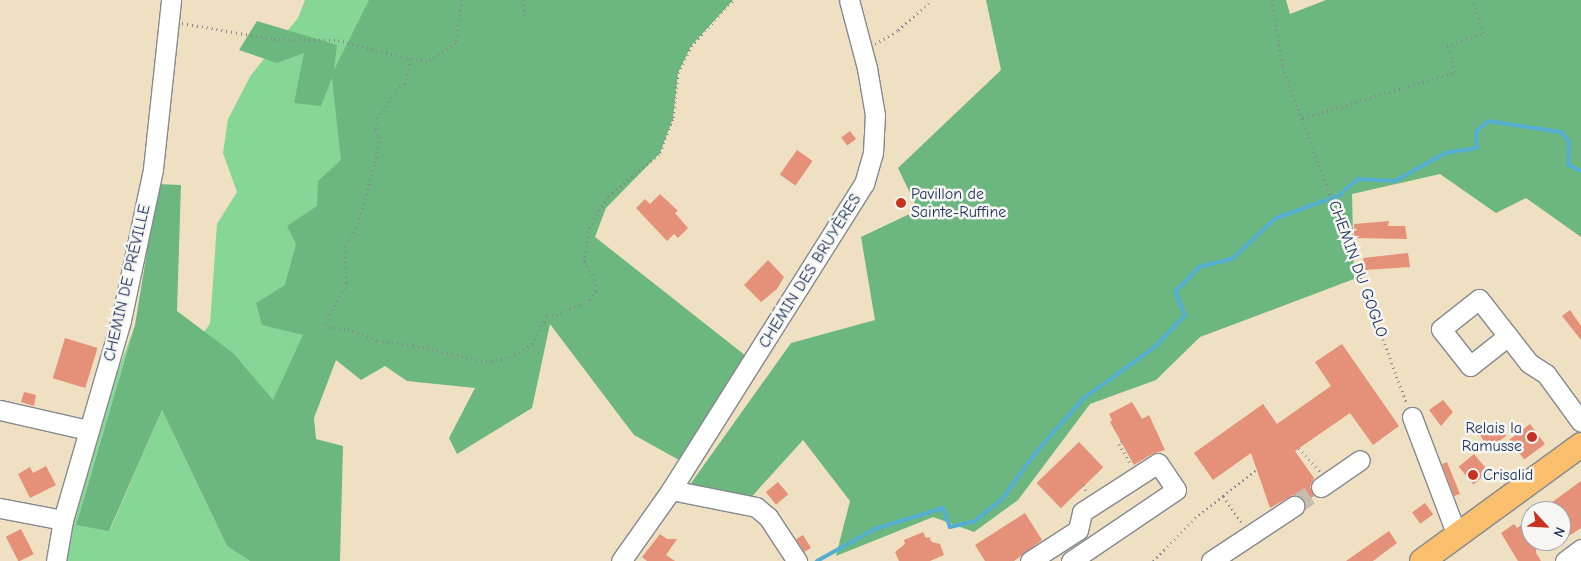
<!DOCTYPE html>
<meta charset="utf-8">
<style>
body{margin:0}
#map{position:relative;width:1581px;height:561px;overflow:hidden;background:#efe0c2;font-family:"Comic Neue",sans-serif}
div>[style]{position:absolute}
[style*='--x']{left:calc(var(--x)*1px);top:calc(var(--y)*1px);width:calc(var(--w)*1px);rotate:calc(var(--a)*1deg)}
.green>*{inset:0;background:#86d696}
.forest>*{inset:0;background:#6cb77f}
.stream>*{height:4px;margin:-2px;padding:0 2px;transform-origin:2px;border-radius:2px;background:#54aed2}
.building>*{inset:0;background:#e59078;transform-origin:0 0}
.minor-tunnel>*{height:19px;margin-top:-9.5px;transform-origin:0;background:repeating-linear-gradient(90deg,#c5bdae 0 19px,transparent 0 28px)}
.path>*{height:2.5px;margin-top:-1.25px;transform-origin:0;background:repeating-linear-gradient(90deg,#858890 0 1px,transparent 0 5px)}
.roads{filter:drop-shadow(1px 0 #858890) drop-shadow(-1px 0 #858890) drop-shadow(0 1px #858890) drop-shadow(0 -1px #858890)}
.minor>*{height:19px;margin:-9.5px;padding:0 9.5px;transform-origin:9.5px;border-radius:9.5px;background:#fff}
.major>*{height:24px;margin:-12px;padding:0 12px;transform-origin:12px;border-radius:12px;background:#f9bf6d}
.dots>*{width:14px;height:14px;translate:-50% -50%;box-sizing:border-box;border:2px solid #f6f6f2;border-radius:50%}
span{translate:-50% -50%;white-space:nowrap;text-align:center;line-height:1.15;-webkit-text-stroke:5px #f6f6f2;paint-order:stroke}
.poi-label{font-size:16px;color:#1b2f5e}
.left{translate:0 -50%;text-align:left}
.right{translate:-100% -50%;text-align:right}
.street-label{font-size:16px;color:#1b2f5e}
.north{position:absolute;left:1521px;top:501px;width:50px;height:50px;box-sizing:border-box;background:#f6f6f2;border:1px solid #9ea6b7;border-radius:50%;rotate:115deg;font-size:14px;font-weight:700;line-height:20px;text-align:center;color:#1b2f5e}
.north::after{content:'';display:block;margin:auto;width:18px;height:22px;background:#c8321e;clip-path:polygon(50% 0,100% 100%,50% 72%,0 100%)}
</style>
<div id="map">
<div class="green">
<i style="clip-path:polygon(305px 0,402px 0,308px 420px,178px 384px,192px 347px,210px 324px,217px 224px,237px 192px,223px 153px,228px 119px,251px 75px,298px 18px)"></i>
<i style="clip-path:polygon(135px 325px,76px 525px,110px 530px,162px 410px,227px 546px,250px 561px,56px 561px,63px 520px)"></i>
</div>
<div class="forest">
<i style="clip-path:polygon(369px 0,733px 0,691px 46px,678px 73px,673px 118px,660px 153px,606px 208px,595px 237px,746px 356px,679px 460px,634px 435px,550px 324px,532px 408px,457px 454px,449px 438px,475px 388px,407px 381px,385px 366px,361px 380px,336px 360px,314px 418px,316px 439px,343px 446px,340px 561px,250px 561px,227px 546px,162px 410px,109px 531px,76px 525px,135px 325px,158px 184px,181px 185px,177px 311px,233px 353px,273px 400px,303px 335px,262px 325px,256px 303px,285px 285px,296px 244px,287px 226px,317px 206px,318px 181px,341px 160px,332px 78px,321px 106px,294px 103px,304px 53px,277px 63px,239px 50px,257px 21px,337px 45px,334px 70px)"></i>
<i style="clip-path:polygon(986px 0,1286px 0,1290px 14px,1326px 0,1581px 0,1581px 237px,1526px 198px,1496px 213px,1440px 174px,1352px 194px,1354px 279px,1200px 337px,1156px 380px,1090px 404px,1018px 500px,974px 532px,933px 517px,836px 556px,850px 501px,803px 440px,746px 503px,684px 493px,791px 343px,875px 320px,861px 237px,918px 210px,898px 168px,1001px 70px)"></i>
</div>
<div class="stream">
<i style="--x:817;--y:561;--w:66;--a:-28.9"></i>
<i style="--x:875;--y:529;--w:71;--a:-17.2"></i>
<i style="--x:943;--y:508;--w:20;--a:70"></i>
<i style="--x:950;--y:527;--w:26;--a:-13"></i>
<i style="--x:975;--y:521;--w:35;--a:-39"></i>
<i style="--x:1002;--y:499;--w:58;--a:-54.1"></i>
<i style="--x:1036;--y:452;--w:72;--a:-48.4"></i>
<i style="--x:1084;--y:398;--w:87;--a:-35.7"></i>
<i style="--x:1155;--y:347;--w:44;--a:-46.8"></i>
<i style="--x:1185;--y:315;--w:25;--a:-113"></i>
<i style="--x:1175;--y:292;--w:35;--a:-46"></i>
<i style="--x:1199;--y:267;--w:34;--a:-14"></i>
<i style="--x:1232;--y:259;--w:60;--a:-43"></i>
<i style="--x:1276;--y:218;--w:66;--a:-19.5"></i>
<i style="--x:1338;--y:196;--w:26;--a:-40"></i>
<i style="--x:1358;--y:179;--w:37;--a:3"></i>
<i style="--x:1395;--y:181;--w:57;--a:-29.2"></i>
<i style="--x:1445;--y:153;--w:32;--a:-9"></i>
<i style="--x:1477;--y:148;--w:16;--a:-94"></i>
<i style="--x:1476;--y:132;--w:16;--a:-43"></i>
<i style="--x:1488;--y:121;--w:74;--a:8.6"></i>
<i style="--x:1561;--y:132;--w:13;--a:51"></i>
<i style="--x:1569;--y:142;--w:23;--a:92"></i>
<i style="--x:1568;--y:165;--w:14;--a:25"></i>
</div>
<div class="building">
<i style="left:850px;top:131px;width:10px;height:11px;rotate:53deg"></i>
<i style="left:797px;top:150px;width:19px;height:30px;rotate:35deg"></i>
<i style="clip-path:polygon(660px 194px,678px 211px,675px 213px,688px 228px,678px 238px,674px 234px,667px 241px,636px 208px,645px 199px,650px 204px)"></i>
<i style="clip-path:polygon(1389px 221px,1388px 226px,1405px 226px,1407px 239px,1354px 238px,1354px 224px)"></i>
<i style="clip-path:polygon(1408px 253px,1410px 267px,1365px 270px,1363px 258px)"></i>
<i style="clip-path:polygon(768px 260px,784px 277px,777px 289px,761px 302px,744px 285px)"></i>
<i style="clip-path:polygon(1570px 310px,1581px 326px,1581px 340px,1562px 316px)"></i>
<i style="left:65px;top:338px;width:34px;height:42px;rotate:17deg"></i>
<i style="clip-path:polygon(1342px 344px,1399px 426px,1373px 445px,1350px 413px,1295px 451px,1314px 478px,1310px 487px,1314px 496px,1304px 502px,1293px 495px,1270px 508px,1251px 453px,1213px 480px,1194px 453px,1263px 404px,1277px 424px,1331px 386px,1315px 362px)"></i>
<i style="clip-path:polygon(24px 392px,36px 395px,34px 406px,21px 402px)"></i>
<i style="clip-path:polygon(1443px 400px,1453px 412px,1441px 426px,1429px 410px)"></i>
<i style="clip-path:polygon(1132px 402px,1142px 419px,1149px 415px,1165px 450px,1152px 454px,1134px 465px,1110px 422px,1112px 420px,1109px 414px)"></i>
<i style="left:1497px;top:423px;width:16px;height:21px;rotate:55deg"></i>
<i style="left:1530px;top:424px;width:25px;height:26px;rotate:53deg"></i>
<i style="left:1079px;top:442px;width:35px;height:59px;rotate:46deg"></i>
<i style="left:1474px;top:454px;width:23px;height:20px;rotate:50deg"></i>
<i style="clip-path:polygon(1447px 462px,1460px 494px,1454px 496px,1442px 464px)"></i>
<i style="clip-path:polygon(46px 466px,56px 485px,30px 498px,18px 474px,30px 467px,33px 473px)"></i>
<i style="clip-path:polygon(1581px 481px,1581px 528px,1561px 541px,1561px 511px,1540px 511px)"></i>
<i style="left:778px;top:482px;width:16px;height:16px;rotate:50deg"></i>
<i style="left:1425px;top:503px;width:14px;height:16px;rotate:54deg"></i>
<i style="clip-path:polygon(1025px 513px,1042px 540px,1014px 561px,985px 561px,975px 545px)"></i>
<i style="clip-path:polygon(1531px 518px,1531px 541px,1537px 541px,1536px 553px,1541px 561px,1518px 561px,1501px 533px,1514px 524px,1517px 528px)"></i>
<i style="left:21px;top:529px;width:28px;height:17px;rotate:63deg"></i>
<i style="clip-path:polygon(1389px 531px,1397px 543px,1373px 561px,1346px 561px)"></i>
<i style="clip-path:polygon(923px 532px,926px 538px,929px 537px,932px 542px,940px 544px,944px 555px,930px 561px,899px 561px,895px 552px,905px 544px,904px 540px)"></i>
<i style="clip-path:polygon(660px 534px,667px 539px,677px 539px,666px 555px,675px 561px,647px 561px,642px 557px)"></i>
<i style="left:803px;top:535px;width:15px;height:8px;rotate:58deg"></i>
</div>
<div class="minor-tunnel">
<i style="--x:1294;--y:506;--w:33;--a:-35"></i>
</div>
<div class="path">
<i style="--x:462;--y:0;--w:44;--a:97.8"></i>
<i style="--x:456;--y:44;--w:34;--a:148"></i>
<i style="--x:427;--y:62;--w:16;--a:-169"></i>
<i style="--x:411;--y:59;--w:27;--a:103"></i>
<i style="--x:405;--y:85;--w:9;--a:153"></i>
<i style="--x:397;--y:89;--w:35;--a:123"></i>
<i style="--x:378;--y:118;--w:12;--a:104"></i>
<i style="--x:375;--y:130;--w:9;--a:54"></i>
<i style="--x:380;--y:137;--w:28;--a:100"></i>
<i style="--x:375;--y:165;--w:66;--a:105.9"></i>
<i style="--x:357;--y:228;--w:22;--a:122"></i>
<i style="--x:345;--y:247;--w:36;--a:87"></i>
<i style="--x:347;--y:283;--w:45;--a:117.7"></i>
<i style="--x:326;--y:323;--w:5;--a:53"></i>
<i style="--x:329;--y:327;--w:19;--a:6"></i>
<i style="--x:348;--y:329;--w:31;--a:22"></i>
<i style="--x:377;--y:341;--w:36;--a:6"></i>
<i style="--x:413;--y:345;--w:75;--a:13.1"></i>
<i style="--x:486;--y:362;--w:25;--a:-12"></i>
<i style="--x:510;--y:357;--w:26;--a:-31"></i>
<i style="--x:532;--y:344;--w:34;--a:-63"></i>
<i style="--x:547;--y:314;--w:9;--a:6"></i>
<i style="--x:556;--y:315;--w:37;--a:-24"></i>
<i style="--x:590;--y:300;--w:11;--a:-56"></i>
<i style="--x:596;--y:291;--w:11;--a:-100"></i>
<i style="--x:594;--y:280;--w:21;--a:-119"></i>
<i style="--x:584;--y:262;--w:34;--a:-82"></i>
<i style="--x:589;--y:228;--w:37;--a:-59"></i>
<i style="--x:608;--y:196;--w:67;--a:-39.6"></i>
<i style="--x:660;--y:153;--w:37;--a:-70"></i>
<i style="--x:673;--y:118;--w:45;--a:-83.7"></i>
<i style="--x:678;--y:73;--w:30;--a:-64"></i>
<i style="--x:691;--y:46;--w:62;--a:-47.6"></i>
<i style="--x:523;--y:0;--w:19;--a:81"></i>
<i style="--x:1272;--y:0;--w:68;--a:80.7"></i>
<i style="--x:1283;--y:67;--w:359;--a:69.8"></i>
<i style="--x:182;--y:23;--w:93;--a:9.9"></i>
<i style="--x:274;--y:39;--w:64;--a:0.9"></i>
<i style="--x:338;--y:40;--w:74;--a:14.8"></i>
<i style="--x:875;--y:44;--w:27;--a:-31"></i>
<i style="--x:898;--y:30;--w:45;--a:-41.4"></i>
<i style="--x:1303;--y:118;--w:159;--a:-16.8"></i>
<i style="--x:1455;--y:72;--w:27;--a:-107"></i>
<i style="--x:1447;--y:46;--w:38;--a:-20"></i>
<i style="--x:1483;--y:33;--w:34;--a:-107"></i>
<i style="--x:1122;--y:442;--w:4;--a:146"></i>
<i style="--x:1119;--y:444;--w:21;--a:59"></i>
<i style="--x:1299;--y:448;--w:31;--a:48"></i>
<i style="--x:1083;--y:485;--w:8;--a:60"></i>
<i style="--x:1241;--y:522;--w:32;--a:-125"></i>
<i style="--x:1223;--y:496;--w:43;--a:-38.5"></i>
<i style="--x:1153;--y:561;--w:60;--a:-45.7"></i>
<i style="--x:1195;--y:518;--w:36;--a:-38"></i>
</div>
<div class="roads">
<div class="minor">
<i style="--x:1508;--y:336;--w:48;--a:141.7"></i>
<i style="--x:1470;--y:366;--w:47;--a:-128.1"></i>
<i style="--x:1441;--y:329;--w:48;--a:-38.3"></i>
<i style="--x:1479;--y:299;--w:81;--a:52"></i>
<i style="--x:1529;--y:363;--w:20;--a:33"></i>
<i style="--x:1546;--y:374;--w:59;--a:53.9"></i>
<i style="--x:0;--y:410;--w:90;--a:12.8"></i>
<i style="--x:1412;--y:417;--w:116;--a:69.2"></i>
<i style="--x:1453;--y:525;--w:11;--a:49"></i>
<i style="--x:1321;--y:487;--w:47;--a:-34.7"></i>
<i style="--x:671;--y:490;--w:87;--a:11.3"></i>
<i style="--x:756;--y:507;--w:16;--a:40"></i>
<i style="--x:768;--y:517;--w:53;--a:56.6"></i>
<i style="--x:0;--y:508;--w:64;--a:10.8"></i>
<i style="--x:56;--y:561;--w:42;--a:-80.3"></i>
<i style="--x:63;--y:520;--w:208;--a:-73.8"></i>
<i style="--x:121;--y:320;--w:154;--a:-78"></i>
<i style="--x:153;--y:169;--w:170;--a:-83.9"></i>
<i style="--x:621;--y:561;--w:87;--a:-54.8"></i>
<i style="--x:671;--y:490;--w:362;--a:-57.8"></i>
<i style="--x:864;--y:184;--w:33;--a:-74"></i>
<i style="--x:873;--y:152;--w:37;--a:-87"></i>
<i style="--x:875;--y:115;--w:48;--a:-99.7"></i>
<i style="--x:867;--y:68;--w:70;--a:-104.8"></i>
<i style="--x:1030;--y:561;--w:57;--a:-32.9"></i>
<i style="--x:1078;--y:530;--w:18;--a:-77"></i>
<i style="--x:1082;--y:512;--w:90;--a:-32.8"></i>
<i style="--x:1158;--y:463;--w:32;--a:56"></i>
<i style="--x:1176;--y:490;--w:127;--a:145.9"></i>
<i style="--x:1211;--y:561;--w:100;--a:-33.5"></i>
<i style="--x:1565;--y:561;--w:20;--a:-37"></i>
</div>
<div class="major">
<i style="--x:1422;--y:561;--w:197;--a:-36.1"></i>
</div>
</div>
<div class="dots">
<i style="left:901px;top:203px;background:#c8321e"></i>
<i style="left:1532px;top:437px;background:#c8321e"></i>
<i style="left:1473px;top:475px;background:#c8321e"></i>
</div>
<div class="poi-label">
<span class="left" style="left:911px;top:203px">Pavillon de<br>Sainte-Ruffine</span>
<span class="right" style="left:1522px;top:437px">Relais la<br>Ramusse</span>
<span class="left" style="left:1483px;top:475px">Crisalid</span>
</div>
<div class="street-label">
<span style="left:1358px;top:269px;rotate:70deg">CHEMIN DU GOGLO</span>
<span style="left:810px;top:271px;rotate:-58deg">CHEMIN DES BRUYÈRES</span>
<span style="left:127px;top:283px;rotate:-77deg">CHEMIN DE PRÉVILLE</span>
</div>
<div class="north">N</div>
</div>
